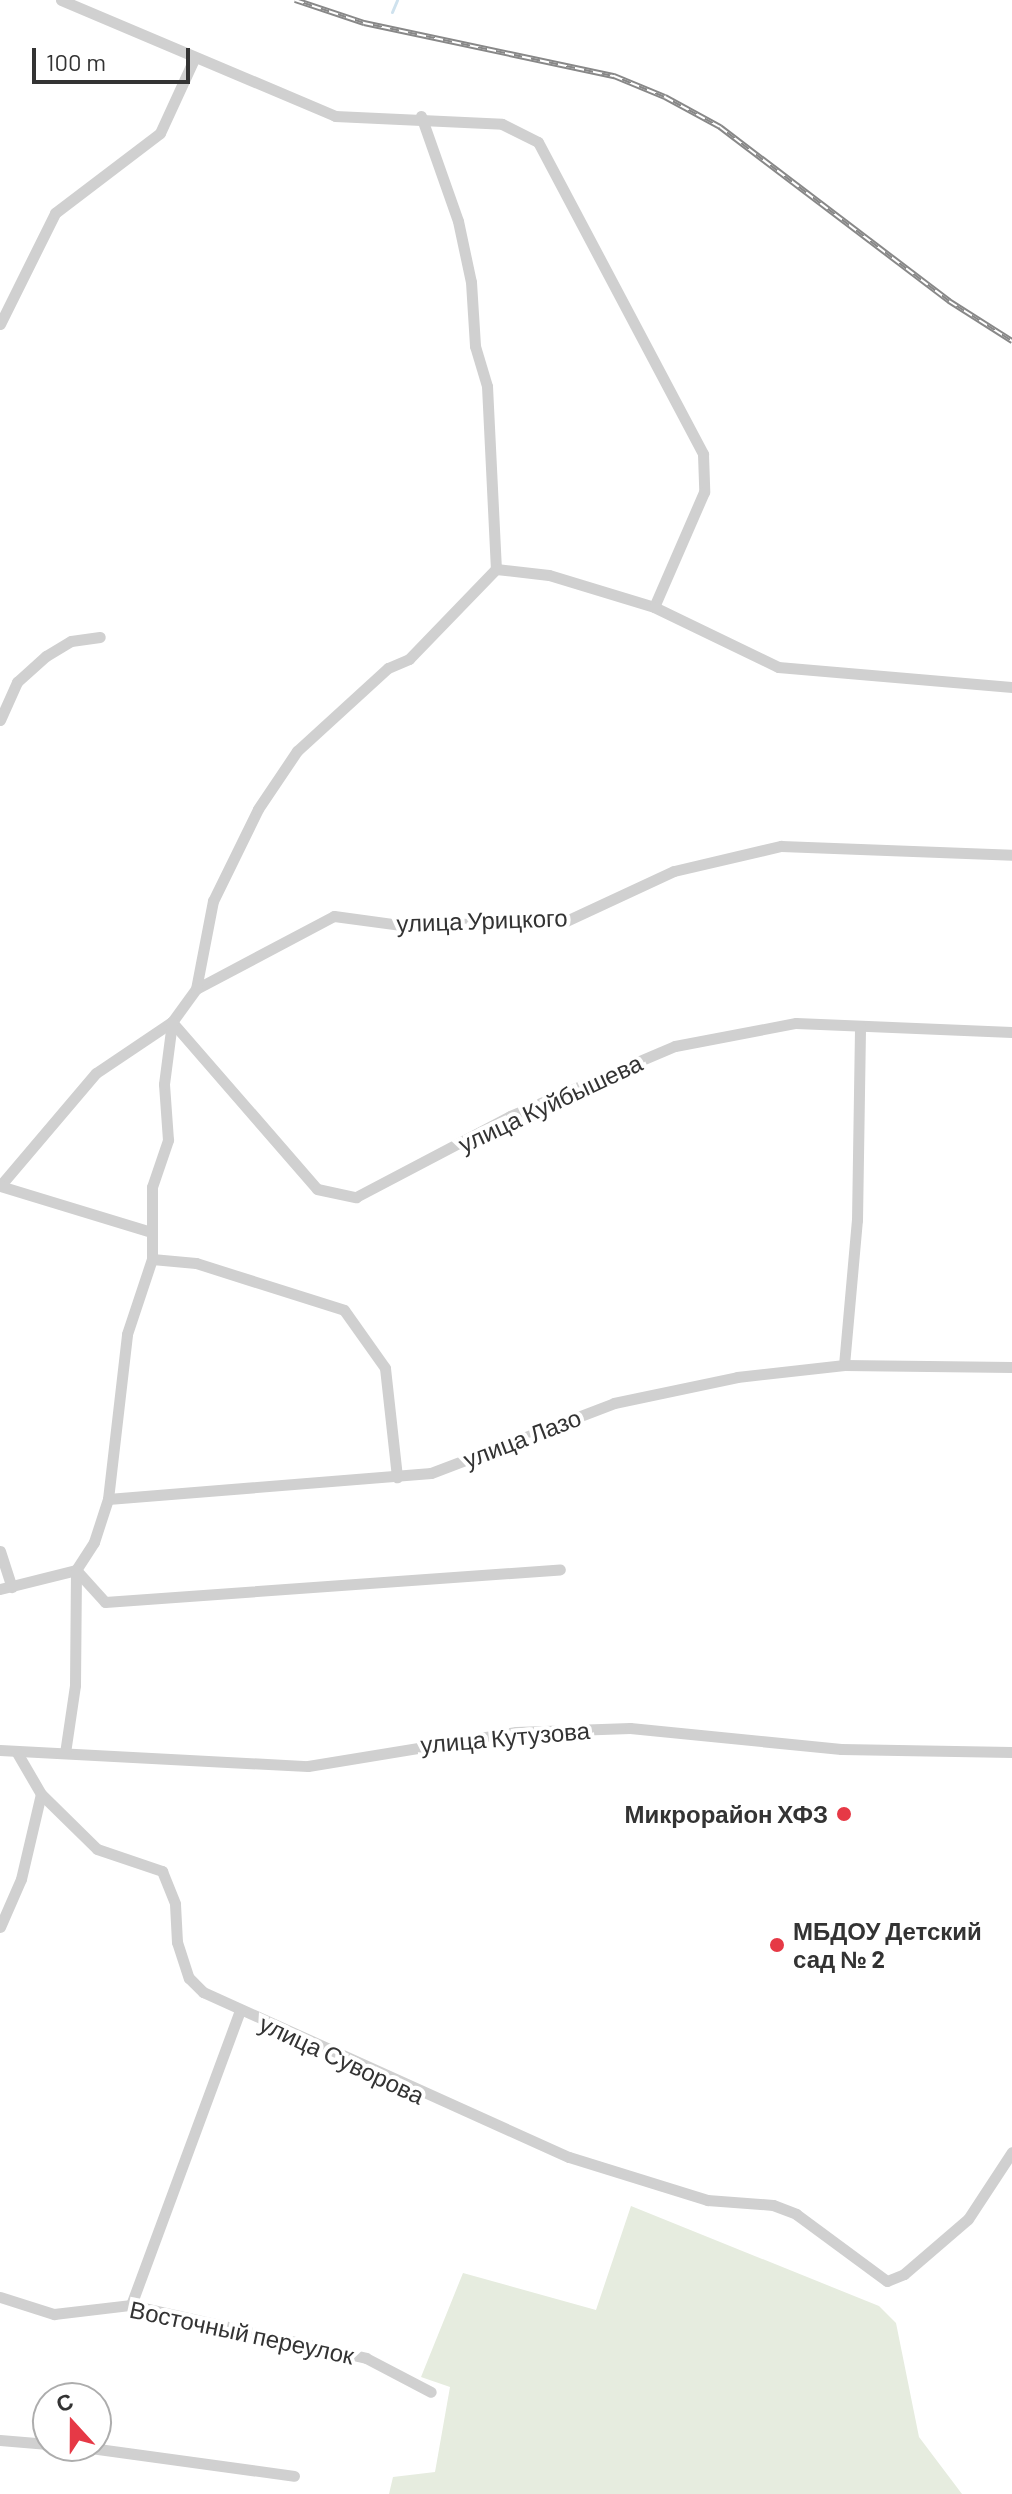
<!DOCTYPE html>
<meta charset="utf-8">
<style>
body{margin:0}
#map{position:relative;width:1012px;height:2494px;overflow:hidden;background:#fff;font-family:Barlow,sans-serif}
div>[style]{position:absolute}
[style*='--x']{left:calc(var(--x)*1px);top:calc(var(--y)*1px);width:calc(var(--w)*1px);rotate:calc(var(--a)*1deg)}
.green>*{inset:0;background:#e6ecdf}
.stream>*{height:3px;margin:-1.5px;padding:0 1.5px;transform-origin:1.5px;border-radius:1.5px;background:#cfe2ee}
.minor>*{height:11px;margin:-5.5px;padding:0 5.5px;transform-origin:5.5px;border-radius:5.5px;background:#d0d0d0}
.rail>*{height:6px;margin-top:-3px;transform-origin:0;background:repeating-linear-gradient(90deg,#fff 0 9px,#888 0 18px);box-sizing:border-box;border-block:2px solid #888}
.dots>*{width:22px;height:22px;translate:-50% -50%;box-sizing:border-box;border:4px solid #fff;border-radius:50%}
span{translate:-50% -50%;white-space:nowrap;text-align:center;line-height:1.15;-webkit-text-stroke:8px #fff;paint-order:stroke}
.street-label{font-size:24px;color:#333}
.poi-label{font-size:24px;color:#333;font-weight:700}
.right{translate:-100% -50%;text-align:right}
.left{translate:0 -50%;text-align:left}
.north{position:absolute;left:32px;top:2382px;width:80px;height:80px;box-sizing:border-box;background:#fff;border:2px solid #adadad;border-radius:50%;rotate:339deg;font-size:22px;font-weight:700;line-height:32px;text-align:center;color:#333}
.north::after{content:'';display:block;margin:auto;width:28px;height:36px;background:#e63946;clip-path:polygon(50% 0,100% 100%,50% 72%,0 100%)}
.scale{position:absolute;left:32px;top:48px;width:158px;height:36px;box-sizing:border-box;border:4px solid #333;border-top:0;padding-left:10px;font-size:24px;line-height:28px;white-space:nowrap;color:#333;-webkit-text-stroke:6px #fff;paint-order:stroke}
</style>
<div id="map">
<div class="green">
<i style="clip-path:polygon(631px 2206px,879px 2306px,896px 2323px,919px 2437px,962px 2494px,389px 2494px,393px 2477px,435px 2472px,450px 2387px,421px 2377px,463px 2273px,596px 2310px)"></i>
</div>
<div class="stream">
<i style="--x:392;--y:12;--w:13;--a:-67"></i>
</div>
<div class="minor">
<i style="--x:61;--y:0;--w:298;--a:22.9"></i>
<i style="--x:335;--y:116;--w:167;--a:2.7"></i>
<i style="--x:502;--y:124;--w:40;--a:26.6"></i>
<i style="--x:538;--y:142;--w:353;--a:62.1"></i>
<i style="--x:703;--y:454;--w:38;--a:88"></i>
<i style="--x:704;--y:492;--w:125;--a:113.5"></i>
<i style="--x:421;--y:116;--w:111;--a:70.6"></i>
<i style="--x:458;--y:221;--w:62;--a:78"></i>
<i style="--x:471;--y:282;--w:64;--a:86.4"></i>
<i style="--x:475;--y:346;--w:42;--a:73.3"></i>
<i style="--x:487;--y:386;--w:183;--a:87.2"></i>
<i style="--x:0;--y:324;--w:124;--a:-63.6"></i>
<i style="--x:55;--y:213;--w:132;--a:-37.3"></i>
<i style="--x:160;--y:133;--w:81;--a:-65.3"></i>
<i style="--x:0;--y:720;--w:42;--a:-65.9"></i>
<i style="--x:17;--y:682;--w:39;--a:-42"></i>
<i style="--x:46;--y:656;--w:29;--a:-31"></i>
<i style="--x:71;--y:641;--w:29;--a:-8"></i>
<i style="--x:196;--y:989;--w:156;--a:-27.9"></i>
<i style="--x:334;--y:916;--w:68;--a:7.7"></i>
<i style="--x:401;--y:925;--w:163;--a:-1.1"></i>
<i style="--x:564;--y:922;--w:121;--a:-24.9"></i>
<i style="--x:674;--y:871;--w:110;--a:-13.2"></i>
<i style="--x:781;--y:846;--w:231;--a:2.2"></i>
<i style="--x:172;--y:1022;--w:221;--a:49"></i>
<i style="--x:317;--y:1189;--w:40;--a:12"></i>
<i style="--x:356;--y:1197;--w:174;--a:-27.7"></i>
<i style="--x:510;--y:1116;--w:179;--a:-23"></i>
<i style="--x:675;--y:1046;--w:123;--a:-10.8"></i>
<i style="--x:796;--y:1023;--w:216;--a:2.4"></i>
<i style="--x:0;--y:1186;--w:148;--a:-49.7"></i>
<i style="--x:96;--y:1073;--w:92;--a:-33.9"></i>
<i style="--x:172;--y:1022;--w:41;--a:-54"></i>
<i style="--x:196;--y:989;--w:90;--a:-79.1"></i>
<i style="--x:213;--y:901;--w:102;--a:-63.9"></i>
<i style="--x:258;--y:809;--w:70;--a:-56.1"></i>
<i style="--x:297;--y:751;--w:123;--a:-42.4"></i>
<i style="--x:388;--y:668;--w:23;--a:-23"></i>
<i style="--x:409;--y:659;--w:125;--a:-46"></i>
<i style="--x:496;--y:569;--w:53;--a:6.5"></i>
<i style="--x:549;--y:575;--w:110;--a:16.9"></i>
<i style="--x:654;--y:607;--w:138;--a:25.8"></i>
<i style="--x:778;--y:667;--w:235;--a:4.9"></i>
<i style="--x:0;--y:1186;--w:158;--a:16.9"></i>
<i style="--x:152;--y:1259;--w:44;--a:5.2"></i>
<i style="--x:196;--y:1263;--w:155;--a:17.6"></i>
<i style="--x:344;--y:1310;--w:71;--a:54.7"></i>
<i style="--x:385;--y:1368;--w:110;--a:83.7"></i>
<i style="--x:844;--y:1365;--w:146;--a:-84.9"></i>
<i style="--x:857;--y:1220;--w:194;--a:-89.1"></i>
<i style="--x:108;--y:1499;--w:324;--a:-4.6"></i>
<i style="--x:431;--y:1473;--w:196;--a:-20.9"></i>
<i style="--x:614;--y:1403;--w:126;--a:-11.9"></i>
<i style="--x:737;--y:1377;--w:108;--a:-6.4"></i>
<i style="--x:844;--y:1365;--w:168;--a:0.7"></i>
<i style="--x:0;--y:1551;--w:38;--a:72"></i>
<i style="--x:76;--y:1570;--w:43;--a:47.8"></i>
<i style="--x:105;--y:1602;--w:456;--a:-4.1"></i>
<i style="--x:0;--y:1589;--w:78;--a:-14"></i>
<i style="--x:76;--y:1570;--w:33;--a:-57"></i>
<i style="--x:94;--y:1542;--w:45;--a:-72"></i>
<i style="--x:108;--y:1499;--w:166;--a:-83.4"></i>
<i style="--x:127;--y:1334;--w:79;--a:-71.6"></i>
<i style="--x:152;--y:1259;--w:72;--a:-90"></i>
<i style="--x:152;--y:1187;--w:50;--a:-71.2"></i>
<i style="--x:168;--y:1140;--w:56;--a:-94.1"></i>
<i style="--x:164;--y:1084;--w:63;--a:-82.6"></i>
<i style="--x:0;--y:1750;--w:308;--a:3"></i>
<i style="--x:308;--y:1766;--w:211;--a:-9.3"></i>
<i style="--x:516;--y:1732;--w:114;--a:-2"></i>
<i style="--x:630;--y:1728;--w:212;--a:5.7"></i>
<i style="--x:841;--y:1749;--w:171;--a:1"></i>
<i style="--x:16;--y:1751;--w:50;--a:59.8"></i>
<i style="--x:41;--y:1794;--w:78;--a:44.5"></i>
<i style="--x:97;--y:1849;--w:69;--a:18.7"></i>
<i style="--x:162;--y:1871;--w:35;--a:68"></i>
<i style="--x:175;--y:1904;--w:38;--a:87"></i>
<i style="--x:177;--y:1942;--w:38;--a:72"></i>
<i style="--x:189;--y:1978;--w:20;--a:45"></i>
<i style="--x:203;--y:1992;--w:401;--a:24.3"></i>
<i style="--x:569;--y:2157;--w:145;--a:17.3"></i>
<i style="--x:707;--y:2200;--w:66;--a:4.3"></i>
<i style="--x:773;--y:2205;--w:25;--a:21"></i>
<i style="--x:796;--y:2214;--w:113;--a:36.4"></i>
<i style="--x:887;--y:2281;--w:18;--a:-22"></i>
<i style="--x:904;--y:2274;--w:84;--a:-40.7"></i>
<i style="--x:968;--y:2219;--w:80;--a:-56.7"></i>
<i style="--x:65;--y:1753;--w:69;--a:-81.6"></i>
<i style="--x:75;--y:1685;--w:114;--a:-89.5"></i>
<i style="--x:0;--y:1927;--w:52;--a:-66.4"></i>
<i style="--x:21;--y:1879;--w:87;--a:-76.8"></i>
<i style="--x:0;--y:2297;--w:57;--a:17.5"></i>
<i style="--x:54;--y:2314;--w:78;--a:-6.7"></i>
<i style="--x:131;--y:2305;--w:241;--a:12.7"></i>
<i style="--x:366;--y:2358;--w:73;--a:27.6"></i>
<i style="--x:131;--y:2305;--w:314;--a:-69.7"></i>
<i style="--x:0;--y:2440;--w:48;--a:4.8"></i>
<i style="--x:76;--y:2446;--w:220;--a:7.8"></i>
</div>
<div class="rail">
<i style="--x:295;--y:0;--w:73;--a:18.4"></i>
<i style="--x:364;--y:23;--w:256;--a:12"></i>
<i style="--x:614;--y:76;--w:55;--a:22.4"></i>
<i style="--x:665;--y:97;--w:63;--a:28.6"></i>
<i style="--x:720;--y:127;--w:288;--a:37.2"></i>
<i style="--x:949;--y:301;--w:75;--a:32.4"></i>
</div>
<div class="dots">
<i style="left:844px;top:1814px;background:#e63946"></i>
<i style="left:777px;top:1945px;background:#e63946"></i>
</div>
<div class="street-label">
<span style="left:482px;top:920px;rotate:-2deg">улица Урицкого</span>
<span style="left:550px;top:1103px;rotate:-25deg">улица Куйбышева</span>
<span style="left:522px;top:1438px;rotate:-21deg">улица Лазо</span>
<span style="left:505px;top:1737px;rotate:-5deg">улица Кутузова</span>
<span style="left:342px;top:2059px;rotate:25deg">улица Суворова</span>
<span style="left:242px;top:2332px;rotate:12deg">Восточный переулок</span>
</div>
<div class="poi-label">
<span class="right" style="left:828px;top:1814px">Микрорайон ХФЗ</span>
<span class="left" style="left:793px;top:1945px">МБДОУ Детский<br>сад № 2</span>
</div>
<div class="north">С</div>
<div class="scale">100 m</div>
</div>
